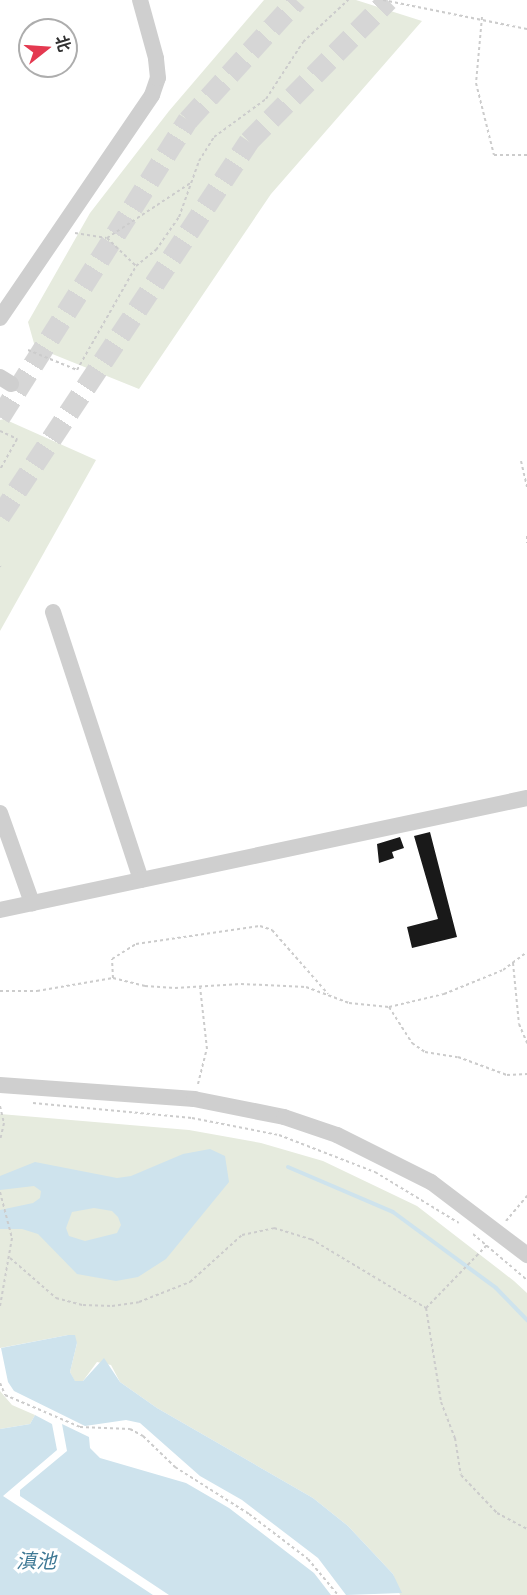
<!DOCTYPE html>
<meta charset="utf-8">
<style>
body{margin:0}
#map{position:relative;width:527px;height:1595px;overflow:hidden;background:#fff;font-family:"Golos Text","Noto Sans SC",sans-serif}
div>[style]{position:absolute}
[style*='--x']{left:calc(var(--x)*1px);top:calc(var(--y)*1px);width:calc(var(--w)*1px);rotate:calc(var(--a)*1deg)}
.green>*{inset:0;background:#e6ebde}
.water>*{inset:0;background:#cee3ed}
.stream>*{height:4px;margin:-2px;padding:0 2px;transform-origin:2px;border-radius:2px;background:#cee3ed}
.building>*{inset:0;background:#191919}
.major-tunnel>*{height:21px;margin-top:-10.5px;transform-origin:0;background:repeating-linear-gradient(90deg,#d6d6d6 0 21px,transparent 0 31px)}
.path>*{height:2px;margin-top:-1px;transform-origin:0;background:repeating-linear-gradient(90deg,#ccc 0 3px,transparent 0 6px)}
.minor>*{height:16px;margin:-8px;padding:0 8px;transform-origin:8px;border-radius:8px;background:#cfcfcf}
span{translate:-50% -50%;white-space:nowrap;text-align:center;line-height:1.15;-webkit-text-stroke:6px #fff;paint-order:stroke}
.water-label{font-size:20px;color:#3f7995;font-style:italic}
.north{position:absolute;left:18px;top:18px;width:60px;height:60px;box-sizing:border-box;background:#fff;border:2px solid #adadad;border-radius:50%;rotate:73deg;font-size:16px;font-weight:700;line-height:24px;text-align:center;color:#323232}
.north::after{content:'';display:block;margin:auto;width:21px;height:27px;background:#e43950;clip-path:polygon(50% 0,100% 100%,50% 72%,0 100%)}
</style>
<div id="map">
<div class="green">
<i style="clip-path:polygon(264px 0,356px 0,422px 21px,271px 194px,139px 389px,35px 347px,28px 322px,90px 213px,169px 111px)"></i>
<i style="clip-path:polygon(4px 419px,96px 460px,0 631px,0 420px)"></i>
<i style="clip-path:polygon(0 1114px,189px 1130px,261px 1143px,323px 1161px,417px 1206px,514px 1281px,527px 1293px,527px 1595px,400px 1595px,393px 1574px,348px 1526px,313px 1498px,157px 1408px,120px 1382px,111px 1365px,97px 1362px,83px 1381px,75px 1382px,70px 1372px,77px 1343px,68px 1335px,0 1348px)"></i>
<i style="clip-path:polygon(0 1391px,12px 1405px,35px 1415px,30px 1424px,0 1429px)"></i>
</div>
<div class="water">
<i style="clip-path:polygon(evenodd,210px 1149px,225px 1156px,229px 1182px,166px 1259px,138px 1277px,116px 1281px,77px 1274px,38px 1234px,22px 1229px,0 1229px,0 1210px,33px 1203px,40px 1198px,41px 1191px,34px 1186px,0 1190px,0 1176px,35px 1162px,117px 1178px,131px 1176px,183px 1154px,210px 1149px,94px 1208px,112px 1211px,118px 1217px,121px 1225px,117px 1233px,85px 1241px,69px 1236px,66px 1228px,72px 1212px,94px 1208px)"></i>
<i style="clip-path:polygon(68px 1335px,75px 1335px,77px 1343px,70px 1372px,75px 1381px,83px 1381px,104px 1358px,120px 1382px,157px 1408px,313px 1498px,348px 1526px,393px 1574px,402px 1593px,346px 1595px,318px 1558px,242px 1500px,200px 1476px,140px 1423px,126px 1420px,85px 1426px,14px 1391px,8px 1382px,1px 1348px)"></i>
<i style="clip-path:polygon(35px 1415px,52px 1424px,57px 1450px,3px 1496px,153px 1595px,0 1595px,0 1429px,30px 1424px)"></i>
<i style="clip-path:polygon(62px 1424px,89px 1437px,90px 1448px,100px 1458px,186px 1483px,229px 1508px,314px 1573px,331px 1595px,169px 1595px,20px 1496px,20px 1490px,67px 1451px)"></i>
</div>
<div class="stream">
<i style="--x:288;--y:1167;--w:114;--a:23.2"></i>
<i style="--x:393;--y:1212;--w:128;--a:36.4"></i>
<i style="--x:496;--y:1288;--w:45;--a:45.9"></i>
</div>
<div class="building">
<i style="clip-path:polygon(430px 832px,457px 937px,412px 948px,407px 927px,438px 919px,414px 836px)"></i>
<i style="clip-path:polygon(400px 837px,404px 848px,392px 852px,394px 858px,379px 863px,377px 844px)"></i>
</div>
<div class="major-tunnel">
<i style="--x:0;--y:417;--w:352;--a:-57.7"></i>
<i style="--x:188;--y:120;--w:162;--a:-47.8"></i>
<i style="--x:0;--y:516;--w:450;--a:-56.4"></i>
<i style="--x:249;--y:141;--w:198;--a:-45.4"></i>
</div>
<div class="path">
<i style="--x:383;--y:0;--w:147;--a:11.4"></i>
<i style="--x:482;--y:17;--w:66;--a:95.2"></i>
<i style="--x:476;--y:83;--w:74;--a:76"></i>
<i style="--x:494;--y:155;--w:33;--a:0"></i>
<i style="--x:75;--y:233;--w:32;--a:9"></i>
<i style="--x:107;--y:238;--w:102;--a:-33.4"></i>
<i style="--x:107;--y:238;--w:40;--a:44"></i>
<i style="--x:28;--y:350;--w:53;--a:22.2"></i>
<i style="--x:77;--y:370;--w:120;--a:-60.4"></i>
<i style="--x:136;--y:266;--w:26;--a:-39"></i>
<i style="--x:156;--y:250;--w:40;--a:-55.1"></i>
<i style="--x:179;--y:217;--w:59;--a:-70.3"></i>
<i style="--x:199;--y:161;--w:28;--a:-58"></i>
<i style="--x:214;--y:137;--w:64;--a:-36.2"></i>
<i style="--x:266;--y:99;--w:68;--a:-57"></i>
<i style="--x:303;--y:42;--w:62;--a:-43"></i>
<i style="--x:0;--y:431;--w:19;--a:25"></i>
<i style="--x:17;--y:439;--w:35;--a:119"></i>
<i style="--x:521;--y:461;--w:27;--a:77"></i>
<i style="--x:527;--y:536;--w:7;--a:90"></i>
<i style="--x:0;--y:566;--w:1;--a:45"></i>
<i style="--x:513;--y:963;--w:61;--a:84.4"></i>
<i style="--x:519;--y:1024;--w:21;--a:67"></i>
<i style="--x:113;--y:978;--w:19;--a:-93"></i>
<i style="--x:112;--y:959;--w:28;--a:-32"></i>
<i style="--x:136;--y:944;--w:125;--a:-8.3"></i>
<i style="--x:260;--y:926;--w:13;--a:18"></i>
<i style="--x:272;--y:930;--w:85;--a:48.8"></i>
<i style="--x:0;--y:991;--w:37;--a:0"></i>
<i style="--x:37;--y:991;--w:77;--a:-9.7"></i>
<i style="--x:113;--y:978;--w:33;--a:14"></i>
<i style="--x:145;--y:986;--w:30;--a:4"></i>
<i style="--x:175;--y:988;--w:66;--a:-3.5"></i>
<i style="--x:241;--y:984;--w:65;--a:2.6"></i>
<i style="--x:306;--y:987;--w:46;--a:20.4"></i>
<i style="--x:349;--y:1003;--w:40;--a:5.7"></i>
<i style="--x:389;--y:1007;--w:57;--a:-13.3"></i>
<i style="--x:444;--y:994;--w:64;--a:-22.1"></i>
<i style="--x:503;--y:970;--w:30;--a:-37"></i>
<i style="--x:389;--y:1007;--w:43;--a:57.4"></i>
<i style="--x:412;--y:1043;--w:16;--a:35"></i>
<i style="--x:425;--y:1052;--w:33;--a:9"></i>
<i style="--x:458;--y:1057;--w:52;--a:20.2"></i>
<i style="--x:507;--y:1075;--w:20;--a:-3"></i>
<i style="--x:198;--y:1084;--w:36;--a:-76"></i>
<i style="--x:207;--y:1049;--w:62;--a:-96.4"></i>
<i style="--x:33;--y:1103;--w:160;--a:5.4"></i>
<i style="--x:192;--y:1118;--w:89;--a:11.1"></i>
<i style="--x:279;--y:1135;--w:103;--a:21.1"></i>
<i style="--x:375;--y:1172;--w:98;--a:31.3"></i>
<i style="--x:0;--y:1106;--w:17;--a:77"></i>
<i style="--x:4;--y:1123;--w:17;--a:103"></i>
<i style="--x:0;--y:1192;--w:48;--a:75.4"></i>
<i style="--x:12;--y:1238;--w:69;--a:100"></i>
<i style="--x:506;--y:1221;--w:33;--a:-50"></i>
<i style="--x:473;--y:1234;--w:71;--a:40.4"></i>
<i style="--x:10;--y:1258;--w:61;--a:41"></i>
<i style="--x:56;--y:1298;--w:28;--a:15"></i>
<i style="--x:83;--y:1305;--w:29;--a:2"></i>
<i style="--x:112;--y:1306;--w:27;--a:-8"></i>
<i style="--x:139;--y:1302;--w:55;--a:-21.4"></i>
<i style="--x:190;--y:1282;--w:70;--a:-42.1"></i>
<i style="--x:242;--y:1235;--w:33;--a:-12"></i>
<i style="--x:274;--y:1228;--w:39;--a:17"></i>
<i style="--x:311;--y:1239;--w:134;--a:31"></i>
<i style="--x:426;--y:1308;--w:95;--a:80.9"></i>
<i style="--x:441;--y:1402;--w:39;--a:69"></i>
<i style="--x:455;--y:1438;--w:37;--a:81"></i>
<i style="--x:461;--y:1475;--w:52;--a:46.5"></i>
<i style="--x:497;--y:1513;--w:34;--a:28"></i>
<i style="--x:426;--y:1308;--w:88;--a:-45.9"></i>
<i style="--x:0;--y:1383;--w:13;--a:67"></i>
<i style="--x:5;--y:1395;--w:82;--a:23.1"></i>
<i style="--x:80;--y:1427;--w:50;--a:2.3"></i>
<i style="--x:130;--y:1429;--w:15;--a:28"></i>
<i style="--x:143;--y:1436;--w:45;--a:44.1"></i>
<i style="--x:175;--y:1467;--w:88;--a:32.4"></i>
<i style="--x:249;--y:1514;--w:74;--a:37.3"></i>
<i style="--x:308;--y:1559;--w:47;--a:50.2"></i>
</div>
<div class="minor">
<i style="--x:0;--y:318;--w:270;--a:-55.7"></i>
<i style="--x:152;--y:95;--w:18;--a:-71"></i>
<i style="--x:158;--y:78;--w:20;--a:-96"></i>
<i style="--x:156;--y:58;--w:60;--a:-105.4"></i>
<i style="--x:0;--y:377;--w:13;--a:32"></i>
<i style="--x:53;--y:612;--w:282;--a:71.8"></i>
<i style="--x:0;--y:813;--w:96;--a:70.4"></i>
<i style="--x:0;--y:910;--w:539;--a:-12"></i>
<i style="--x:0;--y:1085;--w:195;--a:4.1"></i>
<i style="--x:194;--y:1099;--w:92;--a:11.3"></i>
<i style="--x:284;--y:1117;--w:56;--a:18.8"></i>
<i style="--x:337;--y:1135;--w:105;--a:26.6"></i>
<i style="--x:431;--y:1182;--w:121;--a:37.2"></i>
</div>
<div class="water-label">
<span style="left:36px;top:1560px">滇池</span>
</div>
<div class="north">北</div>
</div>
